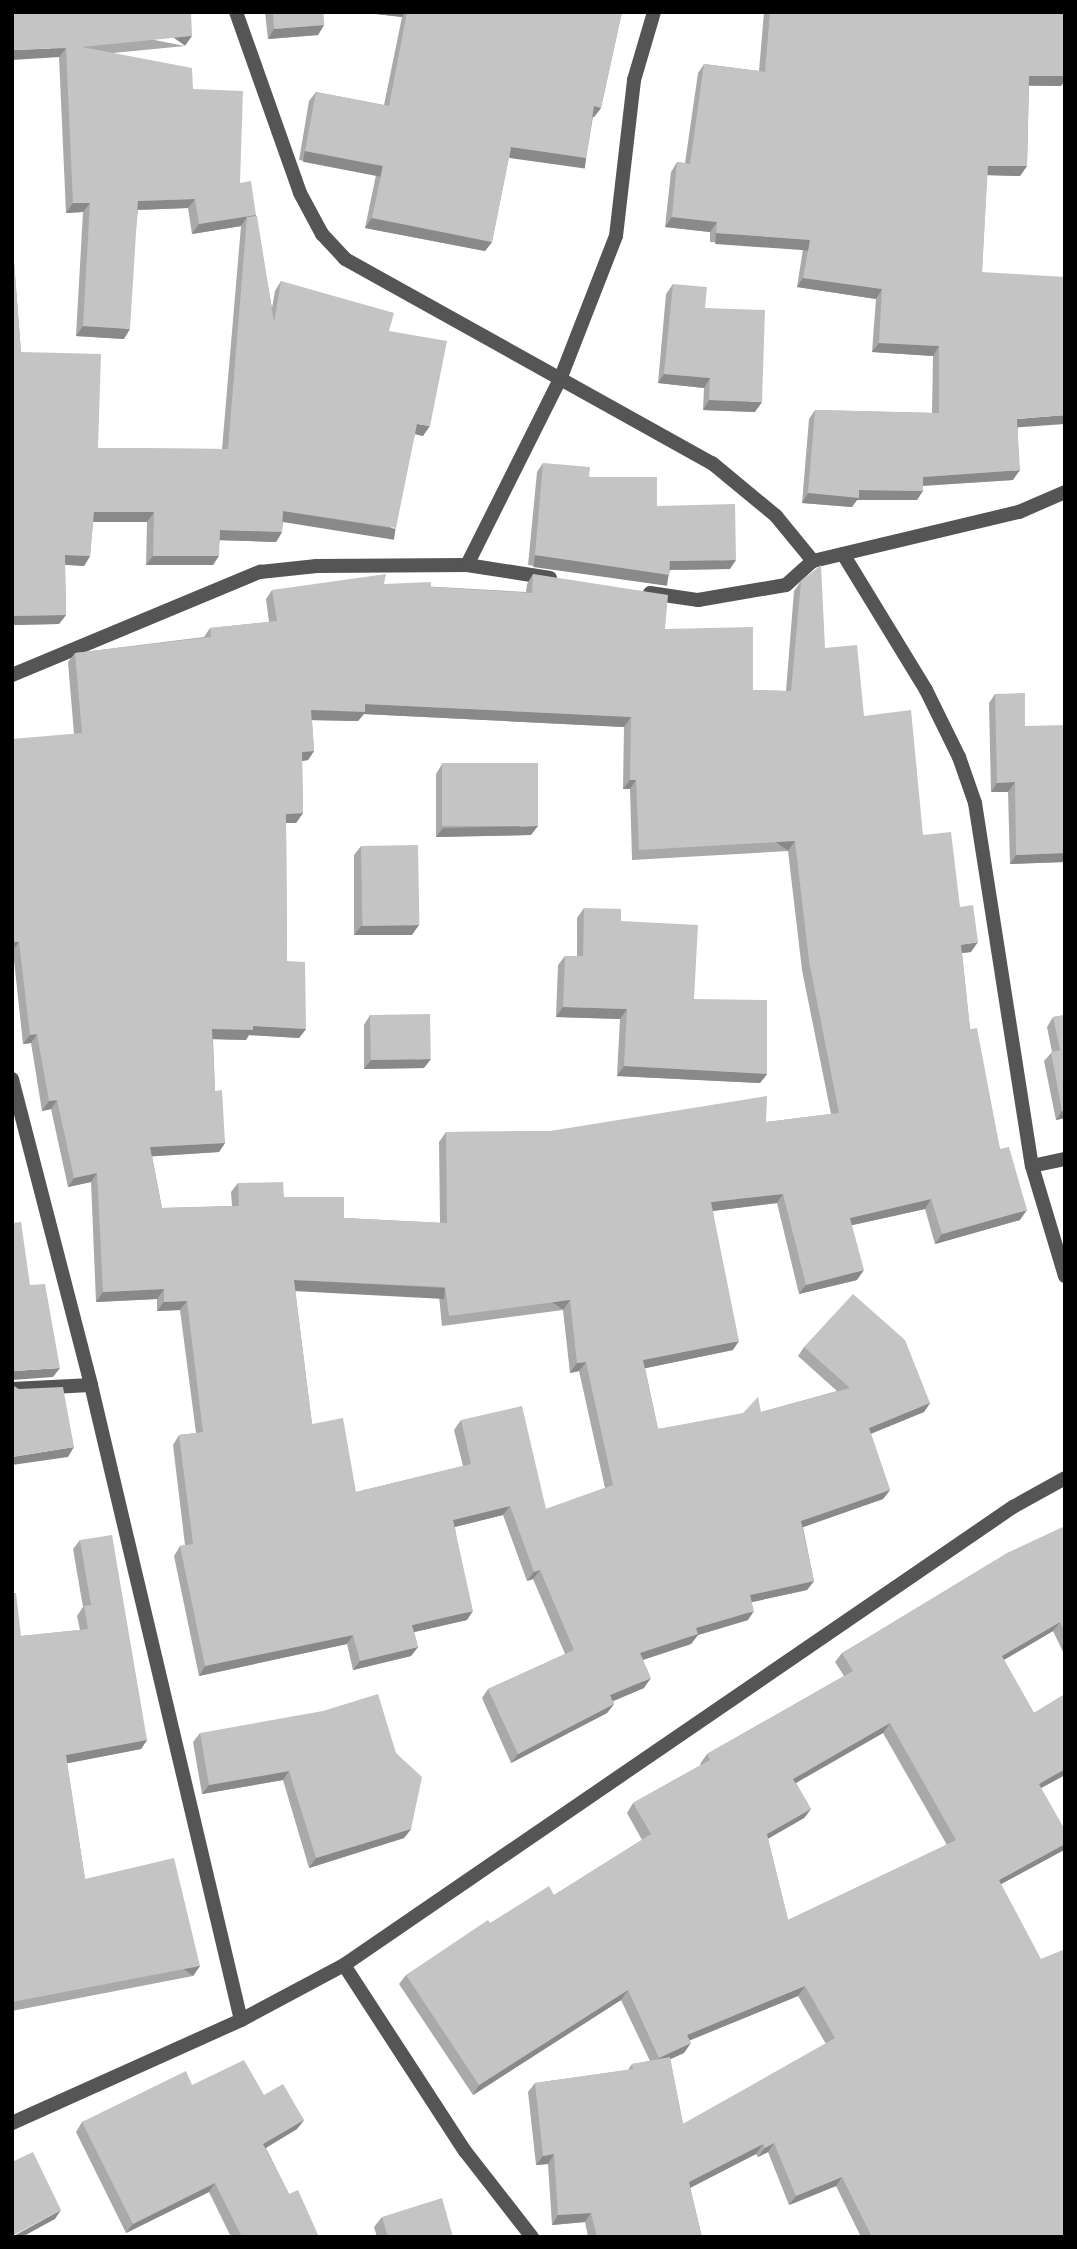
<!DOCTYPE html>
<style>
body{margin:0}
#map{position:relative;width:1077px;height:2249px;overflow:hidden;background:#fff;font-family:"Source Sans 3",sans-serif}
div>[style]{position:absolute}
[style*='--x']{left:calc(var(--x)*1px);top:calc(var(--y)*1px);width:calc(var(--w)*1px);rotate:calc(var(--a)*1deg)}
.minor>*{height:14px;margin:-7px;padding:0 7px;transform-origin:7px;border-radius:7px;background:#555}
.tertiary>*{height:14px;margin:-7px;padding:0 7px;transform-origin:7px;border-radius:7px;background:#555}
.wall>*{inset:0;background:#a9a9a9}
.shaded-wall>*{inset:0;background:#898989;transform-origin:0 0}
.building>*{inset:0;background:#c4c4c4;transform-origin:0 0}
span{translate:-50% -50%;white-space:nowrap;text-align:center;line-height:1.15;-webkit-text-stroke:7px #fff;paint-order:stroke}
.frame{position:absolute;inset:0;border:14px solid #000;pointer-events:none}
</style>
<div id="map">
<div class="minor">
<i style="--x:236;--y:12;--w:192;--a:70.5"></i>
<i style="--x:300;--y:193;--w:47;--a:61.8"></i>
<i style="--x:322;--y:234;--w:34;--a:47"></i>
<i style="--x:345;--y:259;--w:420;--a:29.1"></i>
<i style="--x:712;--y:463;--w:83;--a:39.6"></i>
<i style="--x:776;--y:516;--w:58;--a:50.6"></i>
<i style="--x:843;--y:554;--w:159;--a:58.6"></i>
<i style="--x:926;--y:690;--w:75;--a:63.8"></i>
<i style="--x:959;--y:757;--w:49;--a:70.8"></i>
<i style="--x:975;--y:803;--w:367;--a:81.1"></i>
<i style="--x:1032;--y:1166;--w:115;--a:73.3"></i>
<i style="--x:467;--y:565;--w:210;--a:-63.4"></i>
<i style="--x:561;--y:377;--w:151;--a:-68.7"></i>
<i style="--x:616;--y:236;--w:157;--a:-83.4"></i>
<i style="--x:634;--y:80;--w:71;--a:-73.6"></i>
<i style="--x:650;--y:593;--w:49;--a:8.3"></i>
<i style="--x:698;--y:600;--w:89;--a:-9.7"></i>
<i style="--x:786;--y:585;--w:36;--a:-42"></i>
<i style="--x:813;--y:561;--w:212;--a:-13.4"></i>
<i style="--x:1019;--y:512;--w:50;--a:-23.5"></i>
<i style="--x:12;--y:675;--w:269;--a:-22.6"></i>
<i style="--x:260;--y:572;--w:57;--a:-6"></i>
<i style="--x:317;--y:566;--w:150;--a:-0.4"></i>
<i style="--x:467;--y:565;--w:84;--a:8.9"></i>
<i style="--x:12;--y:1079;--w:316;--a:75.5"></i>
<i style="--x:91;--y:1385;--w:652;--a:76.71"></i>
<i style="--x:1032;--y:1166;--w:34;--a:-12"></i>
<i style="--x:12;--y:1389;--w:79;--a:-2.9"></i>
<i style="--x:344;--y:1965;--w:222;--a:57"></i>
<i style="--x:465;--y:2151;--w:109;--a:52.1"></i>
</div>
<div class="tertiary">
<i style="--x:12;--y:2123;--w:251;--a:-24.2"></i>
<i style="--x:241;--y:2020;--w:117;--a:-28.1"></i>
<i style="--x:344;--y:1965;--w:811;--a:-34.4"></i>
<i style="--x:1013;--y:1507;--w:60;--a:-29.1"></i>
</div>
<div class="wall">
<i style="clip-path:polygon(12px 12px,185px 46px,113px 53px,193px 89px,256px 215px,255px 216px,272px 308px,275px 291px,281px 281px,389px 331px,423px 436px,415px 434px,389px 537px,283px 521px,282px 532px,276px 542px,220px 540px,213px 565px,146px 565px,147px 522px,93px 522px,90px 556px,84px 566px,65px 565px,66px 615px,59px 624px,12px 625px,12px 236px,21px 352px,98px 448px,222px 449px,241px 226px,192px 234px,188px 208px,138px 210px,124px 339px,76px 336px,83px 212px,66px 213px,59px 57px)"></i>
<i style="clip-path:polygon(265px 12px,323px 12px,324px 25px,318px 35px,268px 39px)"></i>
<i style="clip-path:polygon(358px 12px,622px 12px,601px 108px,594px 117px,593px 117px,586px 158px,579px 167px,509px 157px,492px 242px,485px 251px,365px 228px,376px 175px,299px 160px,309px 101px,316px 92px,384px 105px,402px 17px)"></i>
<i style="clip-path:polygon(764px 12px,1065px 12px,1061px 86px,1029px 86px,1027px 166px,1020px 176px,987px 175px,982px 272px,1018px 428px,1013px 480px,923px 486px,917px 500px,857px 500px,852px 507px,802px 503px,809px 419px,815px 410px,932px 413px,933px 356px,872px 352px,876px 299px,797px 287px,803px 249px,710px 242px,710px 232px,665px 227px,671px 172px,677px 162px,685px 163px,698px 73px,704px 64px,759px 71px)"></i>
<i style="clip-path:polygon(673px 284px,705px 308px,755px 412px,703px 410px,704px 388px,658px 383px,666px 294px)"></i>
<i style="clip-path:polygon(543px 463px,589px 477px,657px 506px,730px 569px,670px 570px,669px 575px,663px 585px,528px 565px,537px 472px)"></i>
<i style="clip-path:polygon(evenodd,533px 574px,665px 629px,753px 690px,786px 691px,794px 591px,801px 581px,825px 648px,864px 716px,923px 835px,960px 907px,971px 952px,962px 953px,970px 1029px,1000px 1149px,1020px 1220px,935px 1244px,925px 1209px,852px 1225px,857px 1280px,799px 1294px,777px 1203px,713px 1211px,733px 1350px,645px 1368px,658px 1429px,761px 1412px,837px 1391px,798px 1356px,804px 1347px,930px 1403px,924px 1412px,871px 1434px,890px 1490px,883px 1499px,803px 1527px,814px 1581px,807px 1590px,752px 1602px,748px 1620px,698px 1635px,691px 1644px,643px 1660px,644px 1688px,613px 1701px,614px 1704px,607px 1713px,511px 1763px,482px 1698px,488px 1689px,565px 1654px,533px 1579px,527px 1581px,503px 1515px,455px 1527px,467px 1620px,414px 1632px,418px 1647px,411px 1656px,353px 1670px,347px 1644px,199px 1676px,174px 1556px,180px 1546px,185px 1545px,173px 1445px,179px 1435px,196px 1433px,180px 1310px,157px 1311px,157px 1299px,96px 1302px,91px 1182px,68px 1187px,51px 1109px,42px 1111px,31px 1043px,23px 1044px,13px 951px,74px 734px,68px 662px,75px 653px,204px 637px,210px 628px,269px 622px,266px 599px,272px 590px,384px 584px,526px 592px,527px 584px,533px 574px,364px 714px,624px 727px,623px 789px,630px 789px,632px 860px,788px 851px,802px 970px,831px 1114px,766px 1122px,550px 1131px,446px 1132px,439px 1142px,440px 1223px,344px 1218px,284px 1197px,238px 1183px,231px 1192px,232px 1206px,162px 1208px,152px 1156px,219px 1152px,225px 1143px,215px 1091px,213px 1039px,246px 1040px,249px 1035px,299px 1038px,306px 1029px,287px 961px,286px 823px,296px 823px,303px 813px,302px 761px,308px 760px,314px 751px,312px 720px,358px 721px,364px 714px,533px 574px,295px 1289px,439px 1296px,442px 1326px,563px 1310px,570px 1373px,579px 1371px,605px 1488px,546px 1509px,461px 1420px,454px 1430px,463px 1466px,356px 1492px,312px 1424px,295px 1289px)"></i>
<i style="clip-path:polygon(995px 694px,1025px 726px,1065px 862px,1010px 864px,1008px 792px,991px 792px,989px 703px)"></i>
<i style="clip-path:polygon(442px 764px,531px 835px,436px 837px,436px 774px)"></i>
<i style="clip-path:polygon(361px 846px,412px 935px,354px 935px,354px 855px)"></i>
<i style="clip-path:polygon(584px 908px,621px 921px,694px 999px,767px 1074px,760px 1083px,617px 1076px,620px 1019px,556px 1017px,558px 965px,565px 956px,577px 956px,577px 918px)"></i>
<i style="clip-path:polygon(370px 1015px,424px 1068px,364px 1069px,364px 1025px)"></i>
<i style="clip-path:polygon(1065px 1015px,1065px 1118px,1056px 1120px,1044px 1061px,1052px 1052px,1047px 1027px,1053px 1017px)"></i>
<i style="clip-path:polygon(evenodd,1065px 1526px,1065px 1656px,1053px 1631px,1004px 1660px,1034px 1713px,1065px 1694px,1065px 1775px,1041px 1788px,1064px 1850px,1001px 1884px,1065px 2237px,861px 2237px,836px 2186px,789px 2205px,768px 2152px,758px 2157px,756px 2154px,690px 2188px,702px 2237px,588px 2237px,585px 2222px,552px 2225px,548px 2164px,536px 2165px,528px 2092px,535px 2083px,628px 2070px,632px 2064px,650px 2061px,621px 2000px,473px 2095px,399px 1984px,406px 1975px,490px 1923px,554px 1895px,642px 1840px,627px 1813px,633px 1803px,701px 1765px,700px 1764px,707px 1754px,844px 1676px,835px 1662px,842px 1653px,1065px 1526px,883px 1733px,947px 1845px,788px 1920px,768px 1839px,804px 1818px,811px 1809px,796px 1783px,883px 1733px,1065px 1526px,798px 1996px,826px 2044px,683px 2124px,670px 2059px,684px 2053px,690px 2040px,798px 1996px)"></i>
<i style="clip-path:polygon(80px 1540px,147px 1740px,141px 1749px,67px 1763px,85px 1879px,200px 1966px,193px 1976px,12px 2011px,21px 1636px,80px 1630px,77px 1616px,83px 1607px,73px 1549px)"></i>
<i style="clip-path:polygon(200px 1733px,396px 1753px,411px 1829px,404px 1838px,309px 1868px,283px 1780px,202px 1794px,193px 1742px)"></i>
<i style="clip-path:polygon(192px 2085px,264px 2095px,304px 2120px,297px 2129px,266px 2148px,289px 2194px,319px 2237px,231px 2237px,209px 2192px,126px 2233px,76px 2132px,82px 2122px)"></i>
<i style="clip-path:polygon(382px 2217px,453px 2237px,377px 2237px,374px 2227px)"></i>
</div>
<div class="shaded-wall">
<i style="clip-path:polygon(358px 12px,405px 12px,402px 17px)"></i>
<i style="clip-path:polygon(324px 25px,318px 35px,268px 39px,274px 29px)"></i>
<i style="left:192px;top:36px;width:12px;height:111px;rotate:125deg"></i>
<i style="clip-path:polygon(66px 48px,59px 57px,12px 60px,12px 50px)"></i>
<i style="clip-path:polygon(1029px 76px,1065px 76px,1065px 81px,1061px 86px,1022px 85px)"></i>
<i style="clip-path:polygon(594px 106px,601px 108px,594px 117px,588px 116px)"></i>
<i style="left:511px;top:147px;width:76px;height:11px;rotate:8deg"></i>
<i style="left:305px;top:151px;width:79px;height:11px;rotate:11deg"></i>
<i style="clip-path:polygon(988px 166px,1027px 166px,1020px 176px,981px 175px)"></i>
<i style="clip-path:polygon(195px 199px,188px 208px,131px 210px,138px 201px)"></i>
<i style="clip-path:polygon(73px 203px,90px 203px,83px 212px,66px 213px)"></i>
<i style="clip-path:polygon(256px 215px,250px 224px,247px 217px,241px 226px,192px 234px,199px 224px)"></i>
<i style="clip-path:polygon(672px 217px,717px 222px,710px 232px,665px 227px)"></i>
<i style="clip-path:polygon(372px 218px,492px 242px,485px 251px,365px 228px)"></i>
<i style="left:716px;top:233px;width:94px;height:11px;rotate:4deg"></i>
<i style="clip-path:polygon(803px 278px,882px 289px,876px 299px,797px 287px)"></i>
<i style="clip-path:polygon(83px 326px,130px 329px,124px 339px,76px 336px)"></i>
<i style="clip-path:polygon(879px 343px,939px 346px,933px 356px,872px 352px)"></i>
<i style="clip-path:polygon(664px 374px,710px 378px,704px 388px,658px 383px)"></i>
<i style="clip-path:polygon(709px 400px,762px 402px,755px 412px,703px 410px)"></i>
<i style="clip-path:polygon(1065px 415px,1065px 424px,1010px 428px,1017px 419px)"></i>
<i style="clip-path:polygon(417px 424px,430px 426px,423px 436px,410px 433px)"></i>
<i style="clip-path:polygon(1020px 470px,1013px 480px,917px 486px,923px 477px)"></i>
<i style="clip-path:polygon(859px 490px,923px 491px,917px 500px,857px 500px,852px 507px,802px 503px,808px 493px)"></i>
<i style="left:283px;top:511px;width:114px;height:11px;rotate:9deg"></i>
<i style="clip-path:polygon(94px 512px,154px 512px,147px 522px,87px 522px)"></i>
<i style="clip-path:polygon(220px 530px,282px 532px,276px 542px,213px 540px)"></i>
<i style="clip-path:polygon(65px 555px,90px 556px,84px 566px,59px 564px)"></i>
<i style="left:535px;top:555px;width:135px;height:12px;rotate:8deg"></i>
<i style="clip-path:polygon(153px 556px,219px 556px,213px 565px,146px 565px)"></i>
<i style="clip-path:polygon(736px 560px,730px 569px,664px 570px,670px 561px)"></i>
<i style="clip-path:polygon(66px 615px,59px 624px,12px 625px,12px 616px)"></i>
<i style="clip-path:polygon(365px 704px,631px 717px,624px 727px,364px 714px,358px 721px,304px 720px,311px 710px)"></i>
<i style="clip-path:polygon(314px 751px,308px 760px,295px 762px,302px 752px)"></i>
<i style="clip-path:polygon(630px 780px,636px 780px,630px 789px,623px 789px)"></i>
<i style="clip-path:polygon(1015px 782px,1008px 792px,991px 792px,997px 783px)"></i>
<i style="clip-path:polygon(303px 813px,296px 823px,279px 823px,286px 814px)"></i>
<i style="clip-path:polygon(538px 826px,531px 835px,436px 837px,443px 828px)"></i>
<i style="left:795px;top:841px;width:12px;height:156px;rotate:125deg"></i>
<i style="clip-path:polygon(1065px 853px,1065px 862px,1010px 864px,1016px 855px)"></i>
<i style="clip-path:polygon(419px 925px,412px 935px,354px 935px,361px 926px)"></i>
<i style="clip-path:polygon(12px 942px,19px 942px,12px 951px)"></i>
<i style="clip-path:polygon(978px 942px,971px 952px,954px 954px,961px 945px)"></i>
<i style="clip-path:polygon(563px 1007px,627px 1009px,620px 1019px,556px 1017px)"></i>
<i style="clip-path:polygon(253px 1026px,306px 1029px,299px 1038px,249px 1035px,246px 1040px,206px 1039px,212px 1029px)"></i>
<i style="clip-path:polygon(37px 1034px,31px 1043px,23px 1044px,30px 1035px)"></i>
<i style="clip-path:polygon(431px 1059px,424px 1068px,364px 1069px,371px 1060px)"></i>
<i style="clip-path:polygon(624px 1066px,767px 1074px,760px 1083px,617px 1076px)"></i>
<i style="clip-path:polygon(57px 1100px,51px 1109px,42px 1111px,49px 1101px)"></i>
<i style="clip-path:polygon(1065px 1110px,1065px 1118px,1056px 1120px,1062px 1111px)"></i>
<i style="clip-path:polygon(225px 1143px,219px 1152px,143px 1157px,150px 1147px)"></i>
<i style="clip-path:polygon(97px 1173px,91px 1182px,68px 1187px,74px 1178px)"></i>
<i style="clip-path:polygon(783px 1194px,777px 1203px,704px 1212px,711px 1202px)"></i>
<i style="clip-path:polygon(931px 1199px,925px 1209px,844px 1227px,850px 1218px)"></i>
<i style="clip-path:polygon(1027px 1210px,1020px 1220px,935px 1244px,942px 1234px)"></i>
<i style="clip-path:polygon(864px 1270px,857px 1280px,799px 1294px,806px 1285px)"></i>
<i style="left:294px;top:1280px;width:151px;height:11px;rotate:3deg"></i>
<i style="clip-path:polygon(164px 1289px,157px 1299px,96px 1302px,103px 1292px)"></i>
<i style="left:570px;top:1300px;width:12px;height:122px;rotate:125deg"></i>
<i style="clip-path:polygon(187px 1301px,180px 1310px,157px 1311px,164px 1302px)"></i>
<i style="clip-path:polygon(739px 1341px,733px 1350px,637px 1370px,643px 1360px)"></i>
<i style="clip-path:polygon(586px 1362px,579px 1371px,570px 1373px,577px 1363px)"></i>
<i style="clip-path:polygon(60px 1368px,53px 1377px,12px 1380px,12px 1374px,14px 1371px)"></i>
<i style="clip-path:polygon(930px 1403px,924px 1412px,862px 1437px,869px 1428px)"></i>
<i style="clip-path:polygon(74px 1447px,68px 1457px,12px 1465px,12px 1457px)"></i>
<i style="clip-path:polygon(890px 1490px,883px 1499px,795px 1530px,801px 1521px)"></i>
<i style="clip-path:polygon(510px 1506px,503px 1515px,446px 1529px,453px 1520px)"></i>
<i style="clip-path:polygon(540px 1570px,533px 1579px,527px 1581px,534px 1572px)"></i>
<i style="clip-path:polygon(814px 1581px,807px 1590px,743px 1604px,750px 1595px)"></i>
<i style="clip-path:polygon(473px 1611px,467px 1620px,406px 1634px,412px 1625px)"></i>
<i style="clip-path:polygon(754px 1611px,748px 1620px,698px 1635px,691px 1644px,633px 1663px,640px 1653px,696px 1628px)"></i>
<i style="clip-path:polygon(1060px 1622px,1053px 1631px,995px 1665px,1002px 1656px)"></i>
<i style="clip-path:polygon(353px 1635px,347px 1644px,199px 1676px,205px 1666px)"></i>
<i style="clip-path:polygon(418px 1647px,411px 1656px,353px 1670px,360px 1661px)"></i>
<i style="clip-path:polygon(651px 1678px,644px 1688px,604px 1705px,610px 1695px)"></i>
<i style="clip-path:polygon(614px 1704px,607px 1713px,511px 1763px,518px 1754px)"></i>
<i style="clip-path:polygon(890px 1723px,883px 1733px,787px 1788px,793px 1779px)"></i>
<i style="clip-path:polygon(147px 1740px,141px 1749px,59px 1765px,66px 1755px)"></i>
<i style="clip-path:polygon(1065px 1769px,1065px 1775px,1032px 1793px,1039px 1784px)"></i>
<i style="clip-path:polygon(289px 1771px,283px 1780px,202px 1794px,209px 1785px)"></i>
<i style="clip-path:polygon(811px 1809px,804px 1818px,760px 1843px,767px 1834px)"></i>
<i style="clip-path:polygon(411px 1829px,404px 1838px,309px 1868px,316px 1858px)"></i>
<i style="clip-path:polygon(1065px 1844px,1064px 1850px,992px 1889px,999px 1880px)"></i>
<i style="left:200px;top:1966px;width:12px;height:191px;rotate:125deg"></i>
<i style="clip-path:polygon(805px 1986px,798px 1996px,681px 2044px,687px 2035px)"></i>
<i style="clip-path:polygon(628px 1990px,621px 2000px,473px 2095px,479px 2085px)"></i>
<i style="clip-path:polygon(691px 2043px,684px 2053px,653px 2067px,659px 2058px)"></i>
<i style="clip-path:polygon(304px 2120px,297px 2129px,257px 2153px,263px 2144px)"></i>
<i style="clip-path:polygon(774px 2143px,768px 2152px,758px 2157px,765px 2148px)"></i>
<i style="clip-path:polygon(763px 2144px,756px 2154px,682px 2192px,689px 2182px)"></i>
<i style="clip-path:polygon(554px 2154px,548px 2164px,536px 2165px,543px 2156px)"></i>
<i style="clip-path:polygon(842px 2177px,836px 2186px,789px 2205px,796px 2196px)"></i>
<i style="clip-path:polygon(215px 2183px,209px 2192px,126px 2233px,133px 2224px)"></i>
<i style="clip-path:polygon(61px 2210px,55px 2219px,22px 2237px,12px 2237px)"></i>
<i style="clip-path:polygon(591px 2213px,585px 2222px,552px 2225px,558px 2215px)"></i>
</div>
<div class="building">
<i style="clip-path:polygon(12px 12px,191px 12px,192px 36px,82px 47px,192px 68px,193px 89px,243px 91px,240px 183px,251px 181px,256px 215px,199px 224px,195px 199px,138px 201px,130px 329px,83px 326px,90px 203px,73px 203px,66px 48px,12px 50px)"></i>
<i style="clip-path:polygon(273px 12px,323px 12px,324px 25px,274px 29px)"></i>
<i style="clip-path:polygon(407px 12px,622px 12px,601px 108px,594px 106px,586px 158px,511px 147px,492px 242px,372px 218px,383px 166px,305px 151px,316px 92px,389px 106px)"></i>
<i style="clip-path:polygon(770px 12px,1065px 12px,1065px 76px,1029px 76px,1027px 166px,988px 166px,982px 272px,1065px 277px,1065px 415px,1017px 419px,1020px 470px,923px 477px,923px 491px,859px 490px,859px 498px,808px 493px,815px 410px,939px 413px,939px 346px,879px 343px,882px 289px,803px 278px,810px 240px,716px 233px,717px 222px,672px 217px,677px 162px,690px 164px,704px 64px,765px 72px)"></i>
<i style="clip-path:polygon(257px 216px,274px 322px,281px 281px,394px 313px,389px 331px,447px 341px,430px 426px,417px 424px,396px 528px,283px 511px,282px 532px,220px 530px,219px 556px,153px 556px,154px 512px,94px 512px,90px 556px,65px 555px,66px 615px,12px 616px,12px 236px,21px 352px,101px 354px,98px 448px,228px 449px,247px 217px)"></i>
<i style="clip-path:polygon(673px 284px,707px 287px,705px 308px,765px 310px,762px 402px,709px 400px,710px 378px,664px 374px)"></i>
<i style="clip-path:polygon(543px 463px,590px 467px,589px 477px,657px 477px,657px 506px,735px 504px,736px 560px,670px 561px,669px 575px,535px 555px)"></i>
<i style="clip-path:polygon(evenodd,821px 565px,825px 648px,857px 645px,864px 716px,911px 710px,923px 835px,951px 832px,960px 907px,973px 905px,978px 942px,961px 945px,970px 1029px,977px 1028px,1000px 1149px,1009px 1147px,1027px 1210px,942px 1234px,931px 1199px,850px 1218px,864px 1270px,806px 1285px,783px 1194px,711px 1202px,739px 1341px,643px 1360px,658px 1429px,743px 1413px,758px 1397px,761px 1412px,850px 1388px,804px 1347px,853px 1294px,905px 1340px,930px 1403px,869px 1428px,890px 1490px,801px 1521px,814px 1581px,750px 1595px,754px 1611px,696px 1628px,698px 1634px,640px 1653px,651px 1678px,610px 1695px,614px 1704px,518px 1754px,488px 1689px,574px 1650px,540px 1570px,534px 1572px,510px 1506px,453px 1520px,473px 1611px,412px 1625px,418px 1647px,360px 1661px,353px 1635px,205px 1666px,180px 1546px,193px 1544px,179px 1435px,203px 1432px,187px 1301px,164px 1302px,164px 1289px,103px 1292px,97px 1173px,74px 1178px,57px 1100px,49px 1101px,37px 1034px,30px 1035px,19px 942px,12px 942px,12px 739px,82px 733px,75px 653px,211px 637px,210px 628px,277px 621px,272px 590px,386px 574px,384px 584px,431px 582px,431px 587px,532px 593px,533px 574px,668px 595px,665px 629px,753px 627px,753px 690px,791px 691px,801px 581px,821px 565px,365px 704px,631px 717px,630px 780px,636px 780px,639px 850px,795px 841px,809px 961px,839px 1113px,766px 1122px,767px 1096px,550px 1131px,446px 1132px,447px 1223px,344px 1218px,344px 1197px,284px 1197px,283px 1182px,238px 1183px,239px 1206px,162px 1208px,150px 1147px,225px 1143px,222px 1090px,215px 1091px,212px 1029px,253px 1030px,253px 1026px,306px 1029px,305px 962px,287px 961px,286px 814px,303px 813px,302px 752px,314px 751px,311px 710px,365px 712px,365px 704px,821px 565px,294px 1280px,445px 1287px,449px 1316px,570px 1300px,577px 1363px,586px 1362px,613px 1485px,546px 1509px,522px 1406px,461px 1420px,471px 1464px,356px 1492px,343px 1418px,312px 1424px,294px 1280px)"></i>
<i style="clip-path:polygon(1025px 693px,1025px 726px,1065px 725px,1065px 853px,1016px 855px,1015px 782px,997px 783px,995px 694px)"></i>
<i style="left:538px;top:763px;width:63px;height:96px;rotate:90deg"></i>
<i style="left:418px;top:845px;width:80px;height:57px;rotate:89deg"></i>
<i style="clip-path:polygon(584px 908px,621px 909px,621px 921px,698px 925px,694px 999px,767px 1000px,767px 1074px,624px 1066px,627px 1009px,563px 1007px,565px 956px,583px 956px)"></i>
<i style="left:430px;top:1014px;width:45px;height:60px;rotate:89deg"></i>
<i style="clip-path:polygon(1065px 1015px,1065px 1110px,1062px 1111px,1051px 1052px,1060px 1050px,1053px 1017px)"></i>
<i style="clip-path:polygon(21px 1222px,30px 1285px,45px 1284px,60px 1368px,14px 1371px,12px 1377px,12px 1223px)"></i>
<i style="clip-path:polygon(12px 1385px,19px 1389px,63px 1387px,74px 1447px,12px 1457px)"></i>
<i style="clip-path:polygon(evenodd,1065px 1526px,1065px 1632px,1060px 1622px,1002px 1656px,1034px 1713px,1065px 1694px,1065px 1769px,1039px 1784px,1065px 1830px,1065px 1844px,999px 1880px,1041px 1959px,1065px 1949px,1065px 2237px,866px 2237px,871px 2235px,842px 2177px,796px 2196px,774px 2143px,765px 2148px,763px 2144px,689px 2182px,702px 2237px,597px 2237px,591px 2213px,558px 2215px,554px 2154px,543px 2156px,535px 2083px,633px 2069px,632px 2064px,670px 2057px,683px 2124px,835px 2038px,805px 1986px,687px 2035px,691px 2043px,659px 2058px,628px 1990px,479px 2085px,406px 1975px,488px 1920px,490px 1923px,549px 1886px,554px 1895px,651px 1834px,633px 1803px,710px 1760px,707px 1754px,853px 1671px,842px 1653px,1007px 1553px,1065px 1526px,890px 1723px,956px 1840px,788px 1920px,767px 1834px,811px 1809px,793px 1779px,890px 1723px)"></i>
<i style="clip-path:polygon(112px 1535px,147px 1740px,66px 1755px,85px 1879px,174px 1858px,200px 1966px,12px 2002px,12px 1593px,16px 1593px,21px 1636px,88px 1629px,84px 1606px,91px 1605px,80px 1540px)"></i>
<i style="clip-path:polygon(378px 1694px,396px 1753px,422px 1777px,411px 1829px,316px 1858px,289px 1771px,209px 1785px,200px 1733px,323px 1711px)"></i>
<i style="clip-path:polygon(244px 2060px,264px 2095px,283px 2084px,304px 2120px,263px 2144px,289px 2194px,298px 2190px,319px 2237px,242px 2237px,215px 2183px,133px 2224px,82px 2122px,186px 2071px,192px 2085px)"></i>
<i style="clip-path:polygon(33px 2152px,61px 2210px,12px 2236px,12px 2162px)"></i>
<i style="clip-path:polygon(442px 2198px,453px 2237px,388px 2237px,382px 2217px)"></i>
</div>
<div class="frame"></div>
</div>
